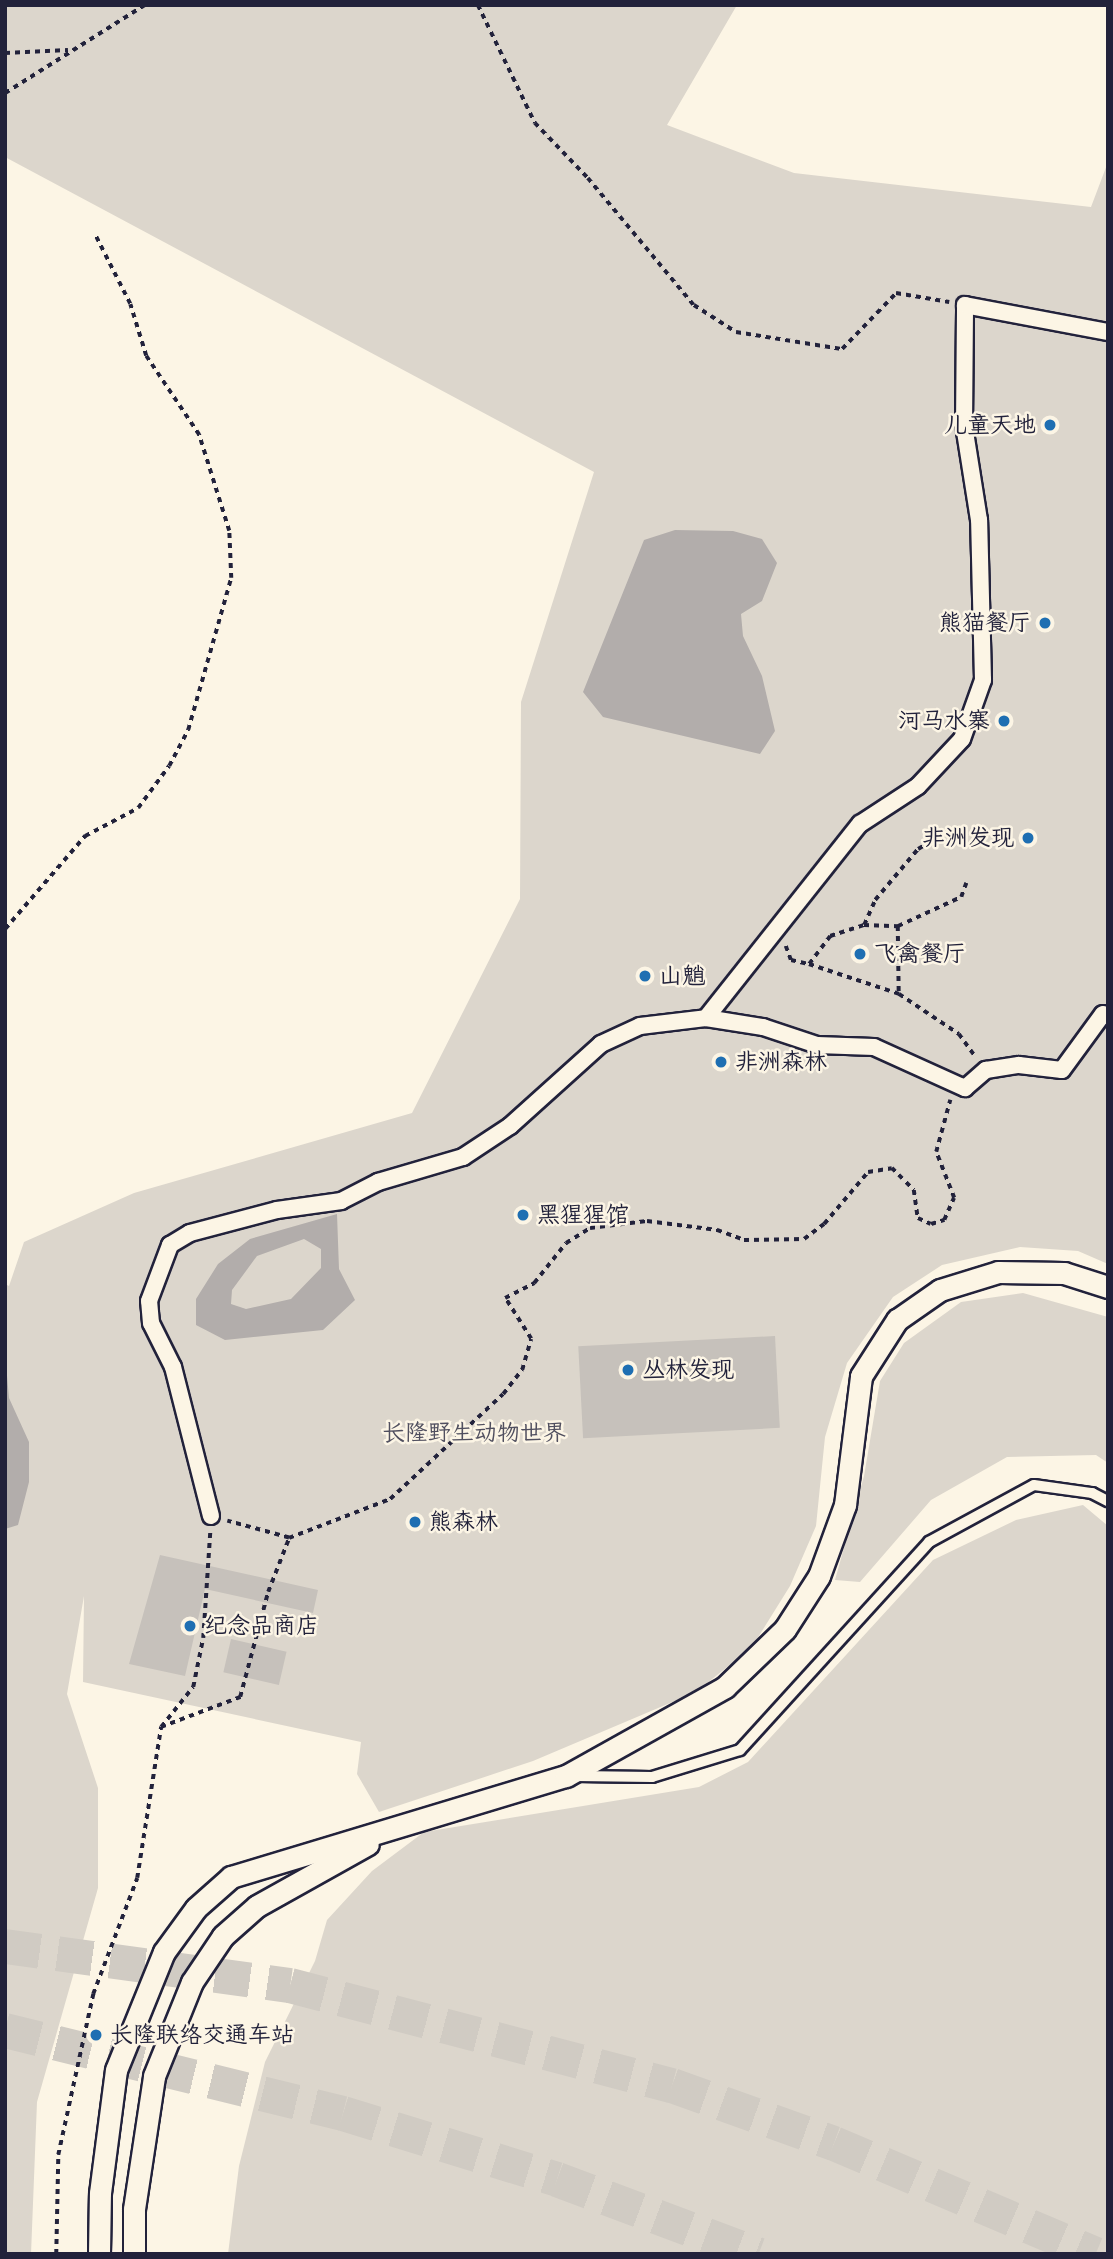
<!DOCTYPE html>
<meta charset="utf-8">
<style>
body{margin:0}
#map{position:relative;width:1113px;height:2259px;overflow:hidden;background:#fcf5e5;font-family:Pangolin,"LXGW WenKai TC",sans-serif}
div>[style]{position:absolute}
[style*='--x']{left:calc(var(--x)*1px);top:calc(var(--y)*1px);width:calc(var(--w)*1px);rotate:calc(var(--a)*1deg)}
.green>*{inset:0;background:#dcd6cc}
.water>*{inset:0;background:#b2adab}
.building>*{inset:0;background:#c6c1bb;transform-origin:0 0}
.trunk-tunnel>*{height:35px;margin-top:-17.5px;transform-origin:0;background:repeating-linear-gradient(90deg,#d0cbc3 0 35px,transparent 0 53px)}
.path>*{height:3.5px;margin-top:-1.75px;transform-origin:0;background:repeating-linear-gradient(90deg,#22223b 0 5px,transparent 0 10px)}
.roads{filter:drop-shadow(2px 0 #22223b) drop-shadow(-2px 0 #22223b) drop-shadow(0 2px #22223b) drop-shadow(0 -2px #22223b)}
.service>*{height:10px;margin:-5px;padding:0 5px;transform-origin:5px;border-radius:5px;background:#fcf5e5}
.pedestrian>*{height:16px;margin:-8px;padding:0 8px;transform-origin:8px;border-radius:8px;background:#fcf5e5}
.minor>*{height:21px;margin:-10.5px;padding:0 10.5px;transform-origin:10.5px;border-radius:10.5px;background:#fcf5e5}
.dots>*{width:19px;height:19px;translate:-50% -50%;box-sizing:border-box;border:4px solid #fcf5e5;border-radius:50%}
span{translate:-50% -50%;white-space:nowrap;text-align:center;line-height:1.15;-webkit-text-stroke:5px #fcf5e5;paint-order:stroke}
.poi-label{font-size:23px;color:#22223b}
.right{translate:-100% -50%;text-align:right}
.left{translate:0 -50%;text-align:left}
.park-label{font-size:23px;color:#504f5f}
.frame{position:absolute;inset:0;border:7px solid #22223b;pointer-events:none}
</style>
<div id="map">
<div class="green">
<i style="clip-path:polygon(7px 5px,737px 5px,667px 125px,794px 173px,1091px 207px,1108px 162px,1108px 1264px,1078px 1251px,1020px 1247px,942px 1265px,893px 1297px,847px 1363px,825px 1437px,816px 1526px,790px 1586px,752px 1647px,696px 1692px,533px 1761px,379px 1812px,357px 1774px,361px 1742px,83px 1682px,84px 1596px,67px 1694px,98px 1788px,98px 1888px,37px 2102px,31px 2254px,5px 2254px,5px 1284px,9px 1286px,24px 1242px,134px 1193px,412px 1113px,520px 899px,521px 702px,594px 472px,5px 157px)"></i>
<i style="clip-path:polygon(1023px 1293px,1108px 1317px,1108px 1463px,1096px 1455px,1007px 1457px,931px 1500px,860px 1582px,835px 1580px,864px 1476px,880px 1381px,904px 1343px,961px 1302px)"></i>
<i style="clip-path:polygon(1083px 1505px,1108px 1526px,1108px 2254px,228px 2254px,239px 2166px,265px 2062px,315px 1961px,327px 1920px,372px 1871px,424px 1832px,699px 1787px,748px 1762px,933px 1560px,1016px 1520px)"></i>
</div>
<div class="water">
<i style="clip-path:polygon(675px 530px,733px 531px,762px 539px,777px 563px,762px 601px,741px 614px,743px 636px,762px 676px,775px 731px,760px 754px,603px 717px,583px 692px,644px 540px)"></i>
<i style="clip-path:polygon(evenodd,337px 1214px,339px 1269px,355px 1300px,323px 1330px,225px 1340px,196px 1325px,196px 1299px,218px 1264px,250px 1239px,337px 1214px,304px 1239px,321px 1249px,321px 1268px,291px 1299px,246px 1309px,231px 1304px,232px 1290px,257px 1256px,304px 1239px)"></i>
<i style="clip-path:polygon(5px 1353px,9px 1398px,29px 1442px,29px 1482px,18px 1525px,5px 1529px)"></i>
</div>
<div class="building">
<i style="left:775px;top:1336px;width:92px;height:197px;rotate:87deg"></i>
<i style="clip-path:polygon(160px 1555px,318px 1590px,313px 1613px,205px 1589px,185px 1676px,129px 1664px)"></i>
<i style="left:231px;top:1639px;width:57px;height:34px;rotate:13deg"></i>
</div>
<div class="trunk-tunnel">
<i style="--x:5;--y:1946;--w:288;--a:7.8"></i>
<i style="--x:290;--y:1985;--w:395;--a:14.7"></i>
<i style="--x:672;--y:2085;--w:172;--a:19.7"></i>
<i style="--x:834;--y:2143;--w:284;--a:23"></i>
<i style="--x:5;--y:2030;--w:348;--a:13.8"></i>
<i style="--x:343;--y:2113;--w:224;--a:17.1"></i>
<i style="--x:557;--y:2179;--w:215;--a:20.5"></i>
</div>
<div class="path">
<i style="--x:478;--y:5;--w:131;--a:64.2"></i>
<i style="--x:535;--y:123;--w:76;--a:46.1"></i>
<i style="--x:588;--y:178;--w:165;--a:50.2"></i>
<i style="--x:694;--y:305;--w:50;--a:32.7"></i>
<i style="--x:736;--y:332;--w:107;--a:9.1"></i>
<i style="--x:842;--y:349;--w:78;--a:-46"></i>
<i style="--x:896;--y:293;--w:54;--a:9.6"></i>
<i style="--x:5;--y:53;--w:63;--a:-2.7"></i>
<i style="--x:5;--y:93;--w:165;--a:-32.2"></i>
<i style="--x:864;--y:925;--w:27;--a:-66"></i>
<i style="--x:875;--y:900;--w:67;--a:-49.9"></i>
<i style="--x:918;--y:849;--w:23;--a:-31"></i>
<i style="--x:898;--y:926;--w:69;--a:-24.7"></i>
<i style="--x:961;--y:897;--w:15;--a:-70"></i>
<i style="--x:5;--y:929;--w:123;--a:-49.3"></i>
<i style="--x:85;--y:836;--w:60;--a:-27.8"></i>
<i style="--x:138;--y:808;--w:52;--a:-53.6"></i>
<i style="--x:169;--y:766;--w:41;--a:-62.2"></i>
<i style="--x:188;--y:730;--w:158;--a:-74.2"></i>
<i style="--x:231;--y:578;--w:47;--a:-92.4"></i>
<i style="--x:229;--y:531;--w:101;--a:-107.4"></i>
<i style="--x:199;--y:435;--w:95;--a:-123.9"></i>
<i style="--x:146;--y:356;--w:54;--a:-107.1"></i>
<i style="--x:130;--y:304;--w:77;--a:-116.9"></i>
<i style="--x:786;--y:946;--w:15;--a:70"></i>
<i style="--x:791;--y:960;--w:18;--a:13"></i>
<i style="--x:809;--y:964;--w:35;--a:-53"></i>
<i style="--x:830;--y:936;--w:36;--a:-18"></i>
<i style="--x:864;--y:925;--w:34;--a:2"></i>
<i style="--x:898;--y:926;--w:68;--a:89.2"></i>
<i style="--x:899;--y:994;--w:72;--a:33.7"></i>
<i style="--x:959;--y:1034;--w:29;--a:54"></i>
<i style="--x:809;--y:964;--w:95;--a:18.4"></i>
<i style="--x:289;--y:1538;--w:108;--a:-21.1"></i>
<i style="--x:390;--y:1499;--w:154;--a:-42.9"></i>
<i style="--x:503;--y:1394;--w:31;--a:-52"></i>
<i style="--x:522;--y:1370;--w:32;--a:-74"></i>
<i style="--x:531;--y:1339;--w:49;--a:-122.4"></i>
<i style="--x:505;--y:1298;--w:33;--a:-27"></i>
<i style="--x:534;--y:1283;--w:51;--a:-51.3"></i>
<i style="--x:566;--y:1243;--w:28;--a:-32"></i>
<i style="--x:590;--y:1228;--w:57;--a:-7"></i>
<i style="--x:647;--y:1221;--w:71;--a:7.3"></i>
<i style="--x:717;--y:1230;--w:29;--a:20"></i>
<i style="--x:744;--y:1240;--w:60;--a:-1"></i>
<i style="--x:804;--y:1239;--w:25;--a:-37"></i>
<i style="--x:824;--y:1224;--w:68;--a:-49.8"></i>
<i style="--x:868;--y:1172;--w:24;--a:-9"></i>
<i style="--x:892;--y:1168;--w:31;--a:45"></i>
<i style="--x:914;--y:1190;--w:28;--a:82"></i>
<i style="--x:918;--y:1218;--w:14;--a:25"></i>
<i style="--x:931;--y:1224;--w:14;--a:-17"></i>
<i style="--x:944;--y:1220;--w:24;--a:-66"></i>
<i style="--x:954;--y:1198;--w:49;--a:-111.4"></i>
<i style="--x:936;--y:1152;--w:54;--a:-74.9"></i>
<i style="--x:161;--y:1727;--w:51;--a:-51.3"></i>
<i style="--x:193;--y:1687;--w:50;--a:-78.5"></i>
<i style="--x:203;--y:1638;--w:106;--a:-86.2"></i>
<i style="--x:56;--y:2254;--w:99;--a:-88.8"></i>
<i style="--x:58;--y:2155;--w:165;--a:-77.7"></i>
<i style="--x:93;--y:1994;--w:124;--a:-69.2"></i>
<i style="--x:137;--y:1878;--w:153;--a:-81"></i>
<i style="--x:161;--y:1727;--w:85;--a:-20.8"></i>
<i style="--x:240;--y:1697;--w:109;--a:-75.1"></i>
<i style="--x:268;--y:1592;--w:58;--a:-68.7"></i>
<i style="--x:289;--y:1538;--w:64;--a:-164.7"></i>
</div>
<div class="roads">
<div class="service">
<i style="--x:576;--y:1776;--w:76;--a:0.8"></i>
<i style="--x:652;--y:1777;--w:92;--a:-17.1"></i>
<i style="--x:740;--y:1750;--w:281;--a:-47.7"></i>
<i style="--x:929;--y:1542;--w:119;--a:-28.5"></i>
<i style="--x:1034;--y:1485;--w:59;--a:7.9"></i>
<i style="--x:1092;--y:1493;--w:18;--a:27"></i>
</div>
<div class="pedestrian">
<i style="--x:706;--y:1018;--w:248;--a:-51.6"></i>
<i style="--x:860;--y:824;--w:69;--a:-33.2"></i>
<i style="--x:918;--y:786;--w:64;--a:-46.9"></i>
<i style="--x:962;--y:739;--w:63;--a:-70.4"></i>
<i style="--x:983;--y:680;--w:160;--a:-91.4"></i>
<i style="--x:979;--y:520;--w:96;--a:-99"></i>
<i style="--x:964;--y:425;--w:120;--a:-89.5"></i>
<i style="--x:965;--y:305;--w:146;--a:10.7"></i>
<i style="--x:211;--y:1516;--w:154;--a:-104.3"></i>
<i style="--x:173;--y:1367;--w:49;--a:-116.6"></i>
<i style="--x:151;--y:1323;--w:22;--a:-95"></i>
<i style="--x:149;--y:1301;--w:60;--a:-69.4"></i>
<i style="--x:170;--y:1245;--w:23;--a:-31"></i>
<i style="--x:190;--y:1233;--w:90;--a:-14.8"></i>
<i style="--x:277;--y:1210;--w:65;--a:-8"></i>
<i style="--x:341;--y:1201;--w:42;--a:-27.2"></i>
<i style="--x:378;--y:1182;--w:89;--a:-16.4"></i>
<i style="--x:463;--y:1157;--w:56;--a:-33.4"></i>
<i style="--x:510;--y:1126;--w:122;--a:-42"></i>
<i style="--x:601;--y:1044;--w:43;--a:-24.8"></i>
<i style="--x:640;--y:1026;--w:66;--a:-6.9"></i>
<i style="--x:706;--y:1018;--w:58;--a:9"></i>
<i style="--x:763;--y:1027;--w:57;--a:18.4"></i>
<i style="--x:817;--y:1045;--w:57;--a:2"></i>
<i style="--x:874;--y:1047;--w:100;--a:24.3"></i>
<i style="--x:965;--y:1088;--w:28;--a:-41"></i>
<i style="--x:986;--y:1070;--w:33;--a:-9"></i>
<i style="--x:1019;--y:1065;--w:43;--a:6.6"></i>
<i style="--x:1062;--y:1070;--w:69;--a:-53.8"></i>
<i style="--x:1103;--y:1014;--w:5;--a:22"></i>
</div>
<div class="minor">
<i style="--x:99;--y:2254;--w:61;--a:-89.1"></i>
<i style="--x:100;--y:2193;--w:124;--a:-82.6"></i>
<i style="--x:116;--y:2070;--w:127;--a:-67.9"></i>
<i style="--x:164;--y:1952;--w:54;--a:-54"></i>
<i style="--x:196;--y:1908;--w:47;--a:-41.5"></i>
<i style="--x:231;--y:1877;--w:350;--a:-16.8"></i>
<i style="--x:566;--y:1776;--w:182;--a:-29.2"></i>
<i style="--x:725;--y:1687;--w:83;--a:-44"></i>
<i style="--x:785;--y:1629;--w:63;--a:-57.3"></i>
<i style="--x:819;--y:1576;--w:76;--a:-69.9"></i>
<i style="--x:845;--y:1505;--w:130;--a:-82.9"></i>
<i style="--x:861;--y:1376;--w:67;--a:-57.3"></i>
<i style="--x:897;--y:1320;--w:52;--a:-34.9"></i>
<i style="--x:940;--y:1290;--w:61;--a:-17.2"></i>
<i style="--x:998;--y:1272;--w:66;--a:0.9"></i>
<i style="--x:1064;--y:1273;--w:46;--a:17.7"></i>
<i style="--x:134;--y:2254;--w:45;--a:-90"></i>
<i style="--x:134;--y:2209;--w:134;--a:-81.4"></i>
<i style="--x:154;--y:2076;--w:101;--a:-68"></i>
<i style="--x:192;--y:1982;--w:55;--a:-56"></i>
<i style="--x:223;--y:1936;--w:45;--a:-41.4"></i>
<i style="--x:257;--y:1906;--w:127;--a:-29.2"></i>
</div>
</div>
<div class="dots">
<i style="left:1050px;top:425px;background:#1f6fb2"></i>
<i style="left:1045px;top:623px;background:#1f6fb2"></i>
<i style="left:1004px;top:721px;background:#1f6fb2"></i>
<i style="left:1028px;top:838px;background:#1f6fb2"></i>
<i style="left:860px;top:954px;background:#1f6fb2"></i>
<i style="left:645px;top:976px;background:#1f6fb2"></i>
<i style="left:721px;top:1062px;background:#1f6fb2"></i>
<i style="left:523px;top:1215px;background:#1f6fb2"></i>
<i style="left:628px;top:1370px;background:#1f6fb2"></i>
<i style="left:415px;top:1522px;background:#1f6fb2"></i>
<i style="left:190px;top:1626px;background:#1f6fb2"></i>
<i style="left:96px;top:2035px;background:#1f6fb2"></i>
</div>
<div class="poi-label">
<span class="right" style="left:1036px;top:425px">儿童天地</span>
<span class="right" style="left:1031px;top:623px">熊猫餐厅</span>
<span class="right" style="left:990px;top:721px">河马水寨</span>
<span class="right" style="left:1014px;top:838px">非洲发现</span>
<span class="left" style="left:874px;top:954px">飞禽餐厅</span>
<span class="left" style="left:659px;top:976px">山魈</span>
<span class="left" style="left:735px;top:1062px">非洲森林</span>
<span class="left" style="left:537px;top:1215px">黑猩猩馆</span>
<span class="left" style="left:642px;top:1370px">丛林发现</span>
<span class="left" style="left:429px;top:1522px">熊森林</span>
<span class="left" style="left:204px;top:1626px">纪念品商店</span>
<span class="left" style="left:110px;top:2035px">长隆联络交通车站</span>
</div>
<div class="park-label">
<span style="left:474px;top:1433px">长隆野生动物世界</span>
</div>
<div class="frame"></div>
</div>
